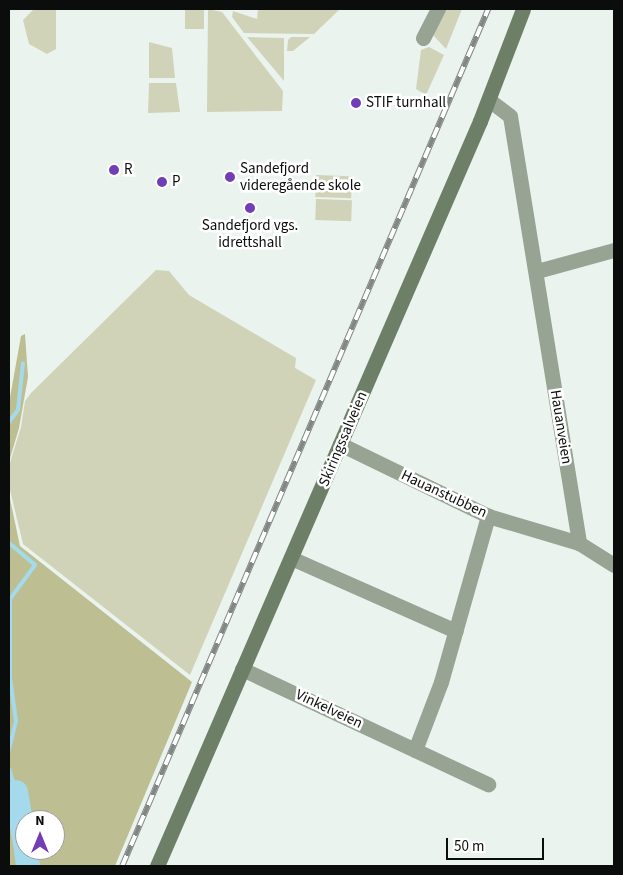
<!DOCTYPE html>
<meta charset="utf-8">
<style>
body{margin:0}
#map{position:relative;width:623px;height:875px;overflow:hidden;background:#ebf3ef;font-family:"Source Sans 3",sans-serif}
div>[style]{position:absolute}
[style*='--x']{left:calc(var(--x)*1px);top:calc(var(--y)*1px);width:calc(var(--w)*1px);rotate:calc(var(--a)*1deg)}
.green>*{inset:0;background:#d1d3b8;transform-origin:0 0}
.forest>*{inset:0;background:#bdbf93}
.stream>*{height:4px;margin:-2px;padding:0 2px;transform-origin:2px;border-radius:2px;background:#a4daeb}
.river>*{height:24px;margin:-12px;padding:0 12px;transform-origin:12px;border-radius:12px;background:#a4daeb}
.street>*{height:15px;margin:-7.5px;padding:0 7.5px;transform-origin:7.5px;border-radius:7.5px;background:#98a493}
.secondary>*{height:15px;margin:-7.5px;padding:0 7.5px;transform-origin:7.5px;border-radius:7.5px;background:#6d7f67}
.rail>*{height:5.5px;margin-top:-2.75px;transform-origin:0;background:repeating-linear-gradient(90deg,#fff 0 11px,#828785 0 22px);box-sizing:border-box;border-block:1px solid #828785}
.dots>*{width:14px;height:14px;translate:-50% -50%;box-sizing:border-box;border:2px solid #fff;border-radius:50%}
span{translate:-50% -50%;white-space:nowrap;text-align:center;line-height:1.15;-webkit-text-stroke:5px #fff;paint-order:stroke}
.poi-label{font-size:15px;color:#0b0d0c}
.left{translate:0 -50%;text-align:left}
.street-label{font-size:15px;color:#0b0d0c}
.frame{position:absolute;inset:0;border:10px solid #0b0d0c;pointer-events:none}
.north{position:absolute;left:15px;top:810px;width:50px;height:50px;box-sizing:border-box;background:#fff;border:1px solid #9d9e9e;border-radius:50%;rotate:0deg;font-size:14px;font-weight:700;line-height:20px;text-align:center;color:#0b0d0c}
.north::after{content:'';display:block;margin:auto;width:18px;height:22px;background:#713eb5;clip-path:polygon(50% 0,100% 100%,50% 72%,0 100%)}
.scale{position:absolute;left:446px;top:838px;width:98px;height:22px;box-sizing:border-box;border:2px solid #0b0d0c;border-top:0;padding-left:6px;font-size:15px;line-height:18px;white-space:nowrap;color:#0b0d0c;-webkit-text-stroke:4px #fff;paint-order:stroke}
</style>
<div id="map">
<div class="green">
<i style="clip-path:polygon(34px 9px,56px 9px,56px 49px,47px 54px,29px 44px,23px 20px)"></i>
<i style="left:185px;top:9px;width:19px;height:20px"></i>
<i style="clip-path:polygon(208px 9px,222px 12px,283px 91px,282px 111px,207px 112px)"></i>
<i style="clip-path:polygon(258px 9px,340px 9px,314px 34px,244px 33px,232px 17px,233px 11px,257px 19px)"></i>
<i style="clip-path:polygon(444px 9px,462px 9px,446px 49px,433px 35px)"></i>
<i style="clip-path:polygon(247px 37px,284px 38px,284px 81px)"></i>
<i style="clip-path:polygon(291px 37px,310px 37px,293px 51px,287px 51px,288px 40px)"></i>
<i style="clip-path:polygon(149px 42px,172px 48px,175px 78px,149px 78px)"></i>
<i style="clip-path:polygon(429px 47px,444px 55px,426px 95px,416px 89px,421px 50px)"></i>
<i style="clip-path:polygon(149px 83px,176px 83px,180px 112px,148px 113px)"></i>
<i style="left:316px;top:175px;width:36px;height:22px;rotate:2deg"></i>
<i style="left:316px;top:199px;width:36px;height:21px;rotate:2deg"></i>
<i style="clip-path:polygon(156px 270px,169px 271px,189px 295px,296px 358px,295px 368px,316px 380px,190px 675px,23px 544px,9px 486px,9px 466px,21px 427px,25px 401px,31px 393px)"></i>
</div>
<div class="forest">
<i style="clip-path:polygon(25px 334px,28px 377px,19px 428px,9px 462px,9px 403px,21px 336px)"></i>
<i style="clip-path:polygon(evenodd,9px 494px,20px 546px,192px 682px,115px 866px,9px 866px,9px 494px,25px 820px,55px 820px,55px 850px,25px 850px,25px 820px)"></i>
</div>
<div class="stream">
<i style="--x:9;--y:422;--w:15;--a:-53"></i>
<i style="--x:18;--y:410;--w:47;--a:-83.9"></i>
<i style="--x:9;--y:543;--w:34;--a:40"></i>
<i style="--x:35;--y:565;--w:42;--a:126.3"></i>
<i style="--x:10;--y:599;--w:79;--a:90"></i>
<i style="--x:10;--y:678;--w:43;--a:82.1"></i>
<i style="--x:16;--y:721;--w:30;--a:104"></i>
<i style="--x:9;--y:769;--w:24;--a:73"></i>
</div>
<div class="river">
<i style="--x:16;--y:792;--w:53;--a:80.2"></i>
<i style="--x:26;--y:850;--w:16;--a:83"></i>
</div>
<div class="street">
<i style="--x:423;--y:38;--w:33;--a:-63"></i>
<i style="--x:489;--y:100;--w:26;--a:37"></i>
<i style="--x:510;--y:116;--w:433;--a:80.8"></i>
<i style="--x:537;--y:271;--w:80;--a:-15.3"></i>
<i style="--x:340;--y:444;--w:165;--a:25.9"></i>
<i style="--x:488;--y:516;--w:95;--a:16.5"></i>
<i style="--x:579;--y:543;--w:41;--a:32.2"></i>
<i style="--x:291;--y:558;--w:180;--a:23.9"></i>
<i style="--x:242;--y:669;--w:272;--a:25.1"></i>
<i style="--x:415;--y:750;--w:73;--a:-69.1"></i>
<i style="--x:441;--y:682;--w:173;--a:-74.2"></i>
</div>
<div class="secondary">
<i style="--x:157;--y:866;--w:812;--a:-66.56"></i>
<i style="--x:480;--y:121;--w:120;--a:-69"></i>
</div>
<div class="rail">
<i style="--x:122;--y:866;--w:932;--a:-66.87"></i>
</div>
<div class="dots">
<i style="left:356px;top:103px;background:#713eb5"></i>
<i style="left:114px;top:170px;background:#713eb5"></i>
<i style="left:230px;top:177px;background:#713eb5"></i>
<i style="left:162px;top:182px;background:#713eb5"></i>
<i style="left:250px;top:208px;background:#713eb5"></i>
</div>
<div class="poi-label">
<span class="left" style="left:366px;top:103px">STIF turnhall</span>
<span class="left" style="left:240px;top:177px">Sandefjord<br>videregående skole</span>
<span class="left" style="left:124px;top:170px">R</span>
<span class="left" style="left:172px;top:182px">P</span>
<span style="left:250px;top:234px">Sandefjord vgs.<br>idrettshall</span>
</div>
<div class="street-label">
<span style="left:561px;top:427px;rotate:81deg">Hauanveien</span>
<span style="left:343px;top:439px;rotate:-67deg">Skiringssalveien</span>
<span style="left:444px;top:494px;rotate:25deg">Hauanstubben</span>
<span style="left:329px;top:709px;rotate:25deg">Vinkelveien</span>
</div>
<div class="frame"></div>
<div class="north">N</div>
<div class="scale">50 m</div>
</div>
